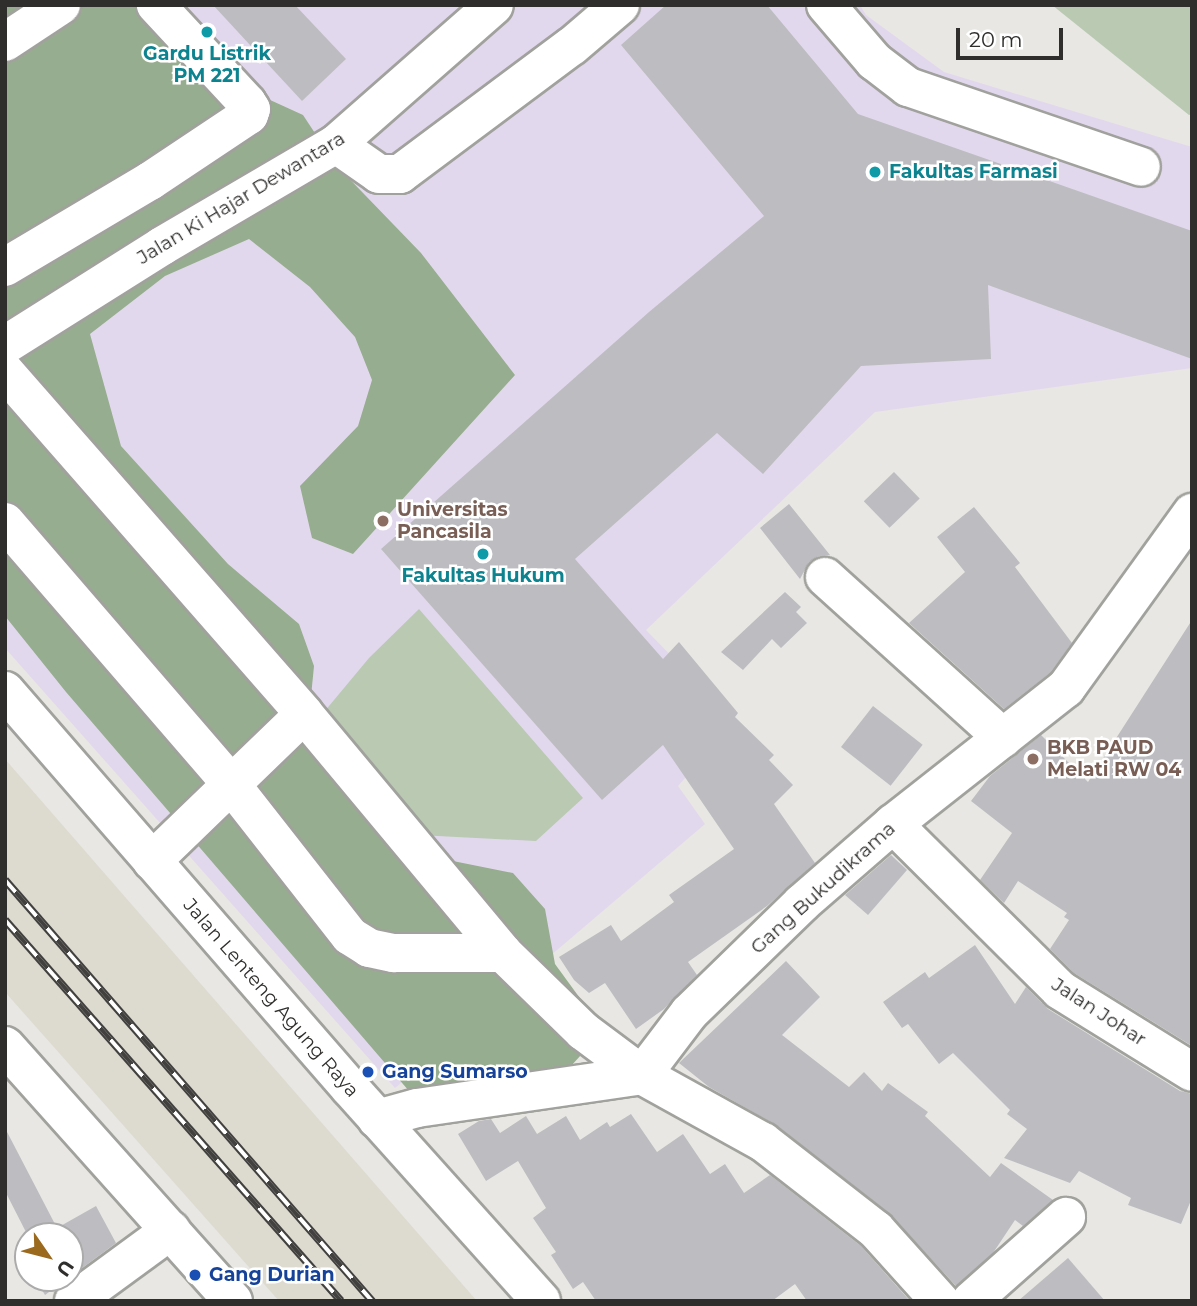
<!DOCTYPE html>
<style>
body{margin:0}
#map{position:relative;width:1197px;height:1306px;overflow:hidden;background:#e8e7e3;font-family:Montserrat,sans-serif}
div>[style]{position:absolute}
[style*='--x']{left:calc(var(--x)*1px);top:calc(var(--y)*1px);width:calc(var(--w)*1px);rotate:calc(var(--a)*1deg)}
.built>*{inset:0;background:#dddbd0}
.education>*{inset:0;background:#e2d8ed}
.green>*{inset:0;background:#b9c9b2}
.forest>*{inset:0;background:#97ad8f}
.building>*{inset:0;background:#bdbdc1;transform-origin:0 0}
.roads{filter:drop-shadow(2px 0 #a1a19d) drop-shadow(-2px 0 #a1a19d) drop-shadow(0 2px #a1a19d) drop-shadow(0 -2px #a1a19d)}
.minor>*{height:38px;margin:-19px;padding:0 19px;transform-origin:19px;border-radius:19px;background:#fff}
.major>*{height:38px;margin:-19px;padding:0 19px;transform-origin:19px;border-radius:19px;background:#fff}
.rail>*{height:8px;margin-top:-4px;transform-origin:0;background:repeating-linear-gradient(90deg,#fff 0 16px,#424140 0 32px);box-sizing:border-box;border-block:2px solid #424140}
.dots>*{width:19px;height:19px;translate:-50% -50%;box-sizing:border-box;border:4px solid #fff;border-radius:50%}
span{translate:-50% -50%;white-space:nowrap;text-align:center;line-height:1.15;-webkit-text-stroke:5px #fff;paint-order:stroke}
.culture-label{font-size:19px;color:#0d838f;font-weight:700}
.left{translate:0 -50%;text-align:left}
.street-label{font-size:19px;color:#2f2e2d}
.education-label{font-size:19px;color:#785e54;font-weight:700}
.transit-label{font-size:19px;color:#164399;font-weight:700}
.frame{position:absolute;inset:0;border:7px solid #2f2e2d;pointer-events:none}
.north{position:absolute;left:14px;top:1222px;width:70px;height:70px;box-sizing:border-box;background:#fff;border:2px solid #acabab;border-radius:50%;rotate:125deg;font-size:19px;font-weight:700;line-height:28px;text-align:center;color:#2f2e2d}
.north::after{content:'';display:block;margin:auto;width:24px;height:32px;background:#9c6a1e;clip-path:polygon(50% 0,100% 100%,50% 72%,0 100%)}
.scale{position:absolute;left:956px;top:28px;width:107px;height:32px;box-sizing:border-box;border:4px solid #2f2e2d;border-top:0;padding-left:9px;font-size:21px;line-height:24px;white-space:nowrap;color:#2f2e2d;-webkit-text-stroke:5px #fff;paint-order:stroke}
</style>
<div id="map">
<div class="built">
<i style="clip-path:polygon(5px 759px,477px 1301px,279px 1301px,5px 992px)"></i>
</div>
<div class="education">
<i style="clip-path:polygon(5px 5px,860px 5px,866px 15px,944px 72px,1192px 147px,1192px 368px,875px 412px,646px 630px,735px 721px,678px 786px,705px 824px,395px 1088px,5px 648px)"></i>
</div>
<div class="green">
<i style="clip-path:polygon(1052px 5px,1192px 5px,1192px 114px,1189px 115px)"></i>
<i style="clip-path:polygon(419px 609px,583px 798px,536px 841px,418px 835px,319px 718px,369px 658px)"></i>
</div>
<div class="forest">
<i style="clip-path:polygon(5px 5px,176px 5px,257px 94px,303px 115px,336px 165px,421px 253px,515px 375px,353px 554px,312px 538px,300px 486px,358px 426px,372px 380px,355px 337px,310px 287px,249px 239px,165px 276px,90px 334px,121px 446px,228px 564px,299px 624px,314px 666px,307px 737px,443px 859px,513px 873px,545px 909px,555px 964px,582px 1001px,581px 1055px,560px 1078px,409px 1091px,66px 692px,5px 616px)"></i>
</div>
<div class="building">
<i style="clip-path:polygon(213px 5px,295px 5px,346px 59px,302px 101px)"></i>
<i style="clip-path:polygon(666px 5px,767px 5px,858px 114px,1192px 231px,1192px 359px,988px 285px,991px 359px,861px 366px,763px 474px,717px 433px,575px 559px,663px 659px,679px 642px,738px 713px,735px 717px,774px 755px,769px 760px,793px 785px,774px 804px,815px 863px,767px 906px,688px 962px,697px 975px,664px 1009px,636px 1029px,605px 983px,589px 993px,574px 980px,559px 957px,611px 925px,621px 941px,674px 902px,669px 895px,734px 849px,663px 745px,602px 800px,381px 549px,649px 312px,764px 216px,621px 45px)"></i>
<i style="left:894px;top:472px;width:37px;height:42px;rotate:46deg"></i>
<i style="clip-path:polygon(789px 504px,830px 555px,819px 556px,809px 562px,800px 579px,760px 528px)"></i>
<i style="clip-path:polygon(974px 507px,1020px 563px,1015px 567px,1072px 643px,1050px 673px,1004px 709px,909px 623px,965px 572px,937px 537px)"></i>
<i style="clip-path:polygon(785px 592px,801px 607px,796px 612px,807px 623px,781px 648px,772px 639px,743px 670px,721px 652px)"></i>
<i style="clip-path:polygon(1192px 620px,1192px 1046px,1074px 973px,1050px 949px,1069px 920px,1064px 917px,1067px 913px,1018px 881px,1004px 903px,980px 880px,1012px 833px,971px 801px,990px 776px,1041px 735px,1088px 782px)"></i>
<i style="left:873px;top:706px;width:63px;height:52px;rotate:38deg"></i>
<i style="clip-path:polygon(891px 855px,907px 870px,868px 915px,845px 895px)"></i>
<i style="clip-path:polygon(975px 945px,1015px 1004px,1026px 987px,1048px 1009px,1180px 1091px,1192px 1094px,1192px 1198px,1181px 1224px,1128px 1205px,1131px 1198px,1079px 1171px,1070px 1183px,1004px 1158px,1027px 1129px,1007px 1114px,1010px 1110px,953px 1053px,939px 1064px,908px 1024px,902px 1028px,883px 1002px,925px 972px,929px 978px)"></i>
<i style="clip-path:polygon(786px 961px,820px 997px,782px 1035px,849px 1087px,864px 1072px,882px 1091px,888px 1083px,928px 1112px,925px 1116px,990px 1177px,1001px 1163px,1053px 1200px,1023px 1226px,1015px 1220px,993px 1253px,956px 1286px,889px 1213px,776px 1125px,709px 1087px,679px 1063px)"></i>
<i style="clip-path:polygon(631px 1114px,657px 1152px,683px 1134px,710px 1174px,725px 1164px,744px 1193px,770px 1175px,861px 1246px,910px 1301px,807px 1301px,795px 1284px,772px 1301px,596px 1301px,583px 1282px,573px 1289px,551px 1255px,556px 1252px,533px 1218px,546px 1208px,518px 1161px,486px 1181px,458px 1134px,479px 1121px,491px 1119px,500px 1133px,526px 1116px,537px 1134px,566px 1116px,580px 1140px,607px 1122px,610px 1127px)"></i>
<i style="clip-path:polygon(5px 1128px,57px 1228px,96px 1206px,116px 1243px,70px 1277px,70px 1236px,28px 1236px,5px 1191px)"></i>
<i style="clip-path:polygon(1068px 1258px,1105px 1301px,1018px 1301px)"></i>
<i style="clip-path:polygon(35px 1278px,68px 1278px,45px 1295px)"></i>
</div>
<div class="roads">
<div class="minor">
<i style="--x:826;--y:5;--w:74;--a:49.4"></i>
<i style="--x:874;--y:61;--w:43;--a:37.4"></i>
<i style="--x:908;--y:87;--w:246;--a:18.9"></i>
<i style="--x:5;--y:42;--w:67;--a:-33.5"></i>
<i style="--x:336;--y:144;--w:52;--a:34.9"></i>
<i style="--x:379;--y:174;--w:21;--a:0"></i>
<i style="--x:400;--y:174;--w:214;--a:-36.7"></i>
<i style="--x:572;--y:46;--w:63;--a:-40.5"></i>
<i style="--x:5;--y:267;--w:169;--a:-30.7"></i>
<i style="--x:150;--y:181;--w:119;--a:-33.7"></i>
<i style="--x:249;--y:115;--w:6;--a:-72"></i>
<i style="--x:251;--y:109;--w:7;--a:-124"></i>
<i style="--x:247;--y:103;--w:134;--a:-132.9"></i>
<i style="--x:5;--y:345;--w:186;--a:-32.2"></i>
<i style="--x:162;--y:246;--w:202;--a:-30.4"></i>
<i style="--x:336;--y:144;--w:210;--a:-41.3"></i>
<i style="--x:5;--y:372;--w:454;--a:48.8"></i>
<i style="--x:304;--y:714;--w:311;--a:50.2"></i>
<i style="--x:503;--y:953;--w:112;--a:44.3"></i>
<i style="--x:583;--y:1031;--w:74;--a:36.7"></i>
<i style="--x:642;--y:1075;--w:138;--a:29"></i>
<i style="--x:763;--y:1142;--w:143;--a:37.9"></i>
<i style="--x:876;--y:1230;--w:96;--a:48"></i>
<i style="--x:5;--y:522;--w:345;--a:49.2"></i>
<i style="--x:230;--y:783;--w:194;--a:51.9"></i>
<i style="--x:350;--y:936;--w:22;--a:32"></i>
<i style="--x:369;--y:948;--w:25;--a:12"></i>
<i style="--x:393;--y:953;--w:110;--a:0"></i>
<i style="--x:825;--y:577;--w:240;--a:42.1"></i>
<i style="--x:893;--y:824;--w:235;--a:44.8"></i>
<i style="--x:1060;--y:990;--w:155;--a:31.8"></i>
<i style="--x:152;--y:861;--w:211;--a:-44"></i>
<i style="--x:377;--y:1119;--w:41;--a:-15.4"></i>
<i style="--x:417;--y:1108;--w:227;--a:-8.3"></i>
<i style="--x:642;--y:1075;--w:78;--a:-52.8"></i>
<i style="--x:689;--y:1013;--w:158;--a:-44.2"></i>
<i style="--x:802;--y:903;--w:121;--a:-41"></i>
<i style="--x:893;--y:824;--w:220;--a:-38.2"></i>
<i style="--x:1066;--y:688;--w:216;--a:-54.2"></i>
<i style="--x:74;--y:1301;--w:120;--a:-36.2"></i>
<i style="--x:971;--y:1301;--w:127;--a:-41.5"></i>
</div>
<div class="major">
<i style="--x:5;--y:691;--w:526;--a:49.01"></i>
<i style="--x:350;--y:1088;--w:286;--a:48.1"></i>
<i style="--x:5;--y:1046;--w:342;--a:48.2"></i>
</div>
</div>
<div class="rail">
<i style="--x:5;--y:880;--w:559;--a:48.92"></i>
<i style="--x:5;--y:920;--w:508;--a:48.59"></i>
</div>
<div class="dots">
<i style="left:207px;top:32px;background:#0f9aa8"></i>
<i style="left:875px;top:172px;background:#0f9aa8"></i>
<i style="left:383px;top:521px;background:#8d6e63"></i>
<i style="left:483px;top:554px;background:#0f9aa8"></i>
<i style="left:1033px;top:759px;background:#8d6e63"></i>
<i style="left:368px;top:1072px;background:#1a4fb4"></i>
<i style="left:195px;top:1275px;background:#1a4fb4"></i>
</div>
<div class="culture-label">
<span style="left:207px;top:65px">Gardu Listrik<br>PM 221</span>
<span class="left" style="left:889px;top:172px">Fakultas Farmasi</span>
<span style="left:483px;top:576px">Fakultas Hukum</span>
</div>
<div class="street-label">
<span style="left:241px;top:198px;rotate:-31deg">Jalan Ki Hajar Dewantara</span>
<span style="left:823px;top:888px;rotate:-42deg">Gang Bukudikrama</span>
<span style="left:271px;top:998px;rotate:49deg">Jalan Lenteng Agung Raya</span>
<span style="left:1099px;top:1012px;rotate:33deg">Jalan Johar</span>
</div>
<div class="education-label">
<span class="left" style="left:397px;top:521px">Universitas<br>Pancasila</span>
<span class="left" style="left:1047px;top:759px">BKB PAUD<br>Melati RW 04</span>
</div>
<div class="transit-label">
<span class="left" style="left:382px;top:1072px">Gang Sumarso</span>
<span class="left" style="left:209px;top:1275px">Gang Durian</span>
</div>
<div class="frame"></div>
<div class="north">U</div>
<div class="scale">20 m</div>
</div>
